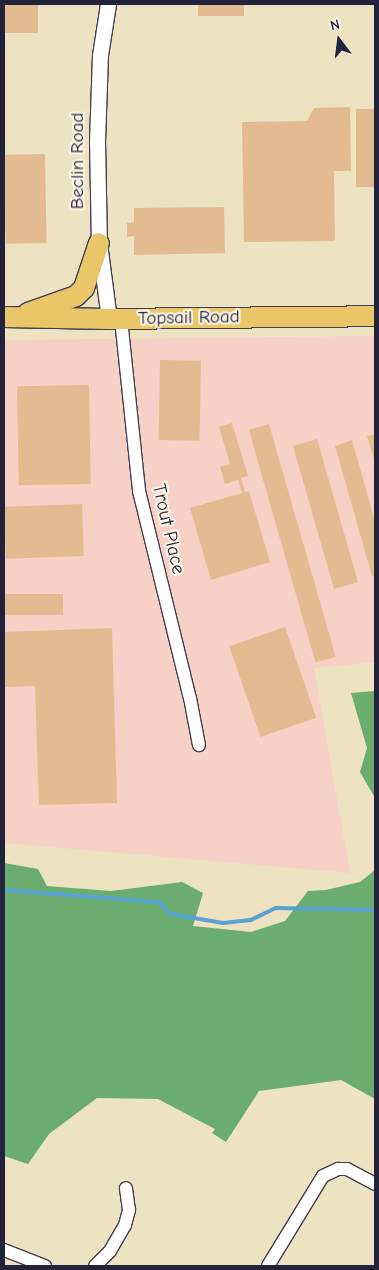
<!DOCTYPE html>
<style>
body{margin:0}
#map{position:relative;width:379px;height:1270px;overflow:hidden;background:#ede3c2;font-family:"Comic Neue",sans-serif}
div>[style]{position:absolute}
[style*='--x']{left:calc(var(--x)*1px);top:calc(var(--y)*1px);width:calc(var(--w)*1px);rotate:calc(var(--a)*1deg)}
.built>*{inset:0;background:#f7d1c6}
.forest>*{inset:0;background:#6bac70}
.stream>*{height:4px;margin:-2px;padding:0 2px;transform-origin:2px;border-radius:2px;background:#5aa2d1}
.building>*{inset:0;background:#e3bb91;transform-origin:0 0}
.roads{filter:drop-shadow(1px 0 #403f4f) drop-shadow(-1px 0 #403f4f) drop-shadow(0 1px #403f4f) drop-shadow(0 -1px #403f4f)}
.minor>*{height:12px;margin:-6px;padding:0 6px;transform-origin:6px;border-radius:6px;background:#fff}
.tertiary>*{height:15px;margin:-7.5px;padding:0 7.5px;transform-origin:7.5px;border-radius:7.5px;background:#fff}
.primary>*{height:20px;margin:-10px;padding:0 10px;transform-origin:10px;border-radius:10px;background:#ebc669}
span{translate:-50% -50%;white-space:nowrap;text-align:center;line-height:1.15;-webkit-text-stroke:4.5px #fcf5e5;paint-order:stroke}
.street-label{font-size:19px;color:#22223b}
.frame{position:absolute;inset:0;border:5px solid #22223b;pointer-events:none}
.north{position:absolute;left:314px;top:15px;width:50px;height:50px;-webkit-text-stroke:4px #fcf5e5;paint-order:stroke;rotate:345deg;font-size:14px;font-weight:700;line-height:20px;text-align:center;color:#22223b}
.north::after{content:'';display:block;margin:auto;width:18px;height:22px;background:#22223b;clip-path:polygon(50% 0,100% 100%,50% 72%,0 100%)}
</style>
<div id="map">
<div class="built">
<i style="clip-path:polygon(375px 336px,375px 662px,314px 668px,350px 873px,4px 843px,4px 340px)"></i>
</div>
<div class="forest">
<i style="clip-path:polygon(375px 691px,375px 798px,360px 772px,367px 748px,351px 693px)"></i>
<i style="clip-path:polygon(4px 863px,38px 869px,47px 886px,111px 891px,182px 882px,203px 893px,193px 926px,251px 932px,285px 921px,308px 891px,326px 890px,360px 882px,375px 870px,375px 1099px,341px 1080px,259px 1091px,226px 1142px,212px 1133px,215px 1129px,158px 1099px,97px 1098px,49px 1134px,28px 1164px,4px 1156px)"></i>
</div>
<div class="stream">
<i style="--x:4;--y:890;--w:155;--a:4.4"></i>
<i style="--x:159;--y:902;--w:16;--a:47"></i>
<i style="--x:170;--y:914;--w:54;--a:9.6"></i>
<i style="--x:223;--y:923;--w:28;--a:-6"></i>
<i style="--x:251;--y:920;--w:28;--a:-26"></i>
<i style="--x:276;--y:908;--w:99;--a:1.2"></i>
</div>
<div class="building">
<i style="left:4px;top:4px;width:34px;height:29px"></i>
<i style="left:198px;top:4px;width:46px;height:12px"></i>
<i style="clip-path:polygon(350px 107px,351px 171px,334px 171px,335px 241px,244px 242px,242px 122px,307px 121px,314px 108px)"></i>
<i style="left:375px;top:109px;width:78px;height:19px;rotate:90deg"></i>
<i style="left:45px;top:154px;width:89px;height:41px;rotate:89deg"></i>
<i style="clip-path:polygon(224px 207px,225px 253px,134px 255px,134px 236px,127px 237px,127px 223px,134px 222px,134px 208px)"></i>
<i style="left:160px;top:360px;width:41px;height:80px;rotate:1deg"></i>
<i style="left:89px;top:385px;width:99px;height:72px;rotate:89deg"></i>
<i style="clip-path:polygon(232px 423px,248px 476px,241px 478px,245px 492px,249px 491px,270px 562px,211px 580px,190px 508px,242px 493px,238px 480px,225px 484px,220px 467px,230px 464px,219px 427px)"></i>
<i style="left:269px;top:424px;width:242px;height:21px;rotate:74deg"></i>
<i style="clip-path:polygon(375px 434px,375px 462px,367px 436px)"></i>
<i style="left:317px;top:439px;width:149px;height:25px;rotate:74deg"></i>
<i style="clip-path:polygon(352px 440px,375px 521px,375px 575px,372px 576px,335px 446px)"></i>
<i style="left:82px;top:504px;width:52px;height:78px;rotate:88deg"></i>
<i style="left:63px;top:594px;width:21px;height:59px;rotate:90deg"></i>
<i style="left:285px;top:627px;width:96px;height:59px;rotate:71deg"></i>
<i style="clip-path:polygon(112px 628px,117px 803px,39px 805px,35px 686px,4px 687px,4px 632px)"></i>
</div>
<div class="roads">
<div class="minor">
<i style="--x:121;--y:319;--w:173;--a:84"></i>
<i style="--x:139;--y:491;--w:213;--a:76.2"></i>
<i style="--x:190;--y:698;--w:48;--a:79.2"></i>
<i style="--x:4;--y:1250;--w:44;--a:21.3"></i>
<i style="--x:95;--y:1266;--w:21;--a:-45"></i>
<i style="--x:110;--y:1251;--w:30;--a:-60"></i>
<i style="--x:125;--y:1225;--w:16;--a:-75"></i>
<i style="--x:129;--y:1210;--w:22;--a:-98"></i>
<i style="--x:268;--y:1266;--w:105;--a:-58.6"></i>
<i style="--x:323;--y:1176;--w:17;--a:-25"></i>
<i style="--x:338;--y:1169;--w:9;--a:0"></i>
<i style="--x:347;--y:1169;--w:32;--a:28"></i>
</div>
<div class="tertiary">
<i style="--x:108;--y:4;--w:52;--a:98.9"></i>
<i style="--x:100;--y:55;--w:86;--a:92"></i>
<i style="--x:97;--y:141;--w:102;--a:88.9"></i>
<i style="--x:99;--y:243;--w:77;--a:82.5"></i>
</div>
<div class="primary">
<i style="--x:28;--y:313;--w:51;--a:-19.5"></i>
<i style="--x:76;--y:296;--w:11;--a:-45"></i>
<i style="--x:84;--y:288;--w:47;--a:-71.6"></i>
<i style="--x:4;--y:317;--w:105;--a:1.1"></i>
<i style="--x:109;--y:319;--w:266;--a:-0.6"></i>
</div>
</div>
<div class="street-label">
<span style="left:78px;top:161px;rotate:-90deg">Beclin Road</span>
<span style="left:189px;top:318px;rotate:-1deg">Topsail Road</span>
<span style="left:168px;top:529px;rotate:77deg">Trout Place</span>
</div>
<div class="frame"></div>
<div class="north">N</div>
</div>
